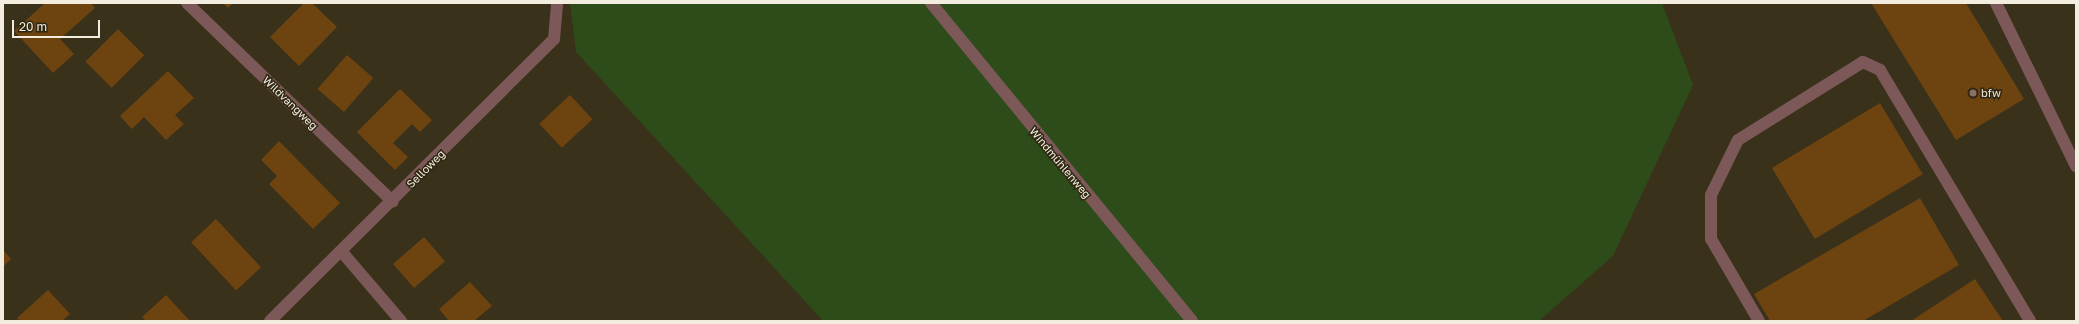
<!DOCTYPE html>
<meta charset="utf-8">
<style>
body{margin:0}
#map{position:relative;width:2079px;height:324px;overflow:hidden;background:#3a311b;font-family:"Golos Text",sans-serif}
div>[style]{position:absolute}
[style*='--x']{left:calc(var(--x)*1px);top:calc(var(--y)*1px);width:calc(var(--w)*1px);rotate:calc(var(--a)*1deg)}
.green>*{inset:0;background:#2e4b1a}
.building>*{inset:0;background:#6d4310;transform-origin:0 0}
.minor>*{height:12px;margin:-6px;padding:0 6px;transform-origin:6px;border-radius:6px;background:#7c5858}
.dots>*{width:11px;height:11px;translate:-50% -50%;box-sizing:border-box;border:2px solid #2f2711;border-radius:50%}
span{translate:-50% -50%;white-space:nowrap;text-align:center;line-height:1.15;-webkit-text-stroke:3px #2f2711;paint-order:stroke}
.poi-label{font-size:11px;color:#f2eddf}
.left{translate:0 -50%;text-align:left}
.street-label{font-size:11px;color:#f2eddf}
.frame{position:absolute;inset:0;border:4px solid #f2eddf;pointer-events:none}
.scale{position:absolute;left:12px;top:20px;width:88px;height:18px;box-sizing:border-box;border:2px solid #f2eddf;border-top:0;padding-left:5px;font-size:12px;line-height:14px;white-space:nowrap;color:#f2eddf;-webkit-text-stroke:3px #2f2711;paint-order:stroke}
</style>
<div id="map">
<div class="green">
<i style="clip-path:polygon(570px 3px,1662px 3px,1693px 85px,1613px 256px,1539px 321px,823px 321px,576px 52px)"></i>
</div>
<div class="building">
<i style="clip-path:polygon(45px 3px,91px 3px,95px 8px,60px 39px,74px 54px,53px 73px,14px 31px)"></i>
<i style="clip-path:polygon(223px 3px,233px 3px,228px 8px)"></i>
<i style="clip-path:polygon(304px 3px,312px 3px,337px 27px,299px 66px,270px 37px)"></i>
<i style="clip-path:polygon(1871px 3px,1966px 3px,2024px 99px,1956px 140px)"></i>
<i style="left:118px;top:29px;width:37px;height:46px;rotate:45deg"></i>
<i style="left:347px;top:55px;width:35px;height:45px;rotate:41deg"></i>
<i style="clip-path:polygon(168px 71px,194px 98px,175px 115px,184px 124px,166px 140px,144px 117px,132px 129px,120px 116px)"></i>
<i style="clip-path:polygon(400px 89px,432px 120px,420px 132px,412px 124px,393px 143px,408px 157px,395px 170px,357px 132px)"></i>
<i style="left:570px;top:95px;width:33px;height:42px;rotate:47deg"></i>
<i style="left:1880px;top:103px;width:83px;height:126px;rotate:59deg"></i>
<i style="clip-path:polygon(279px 141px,340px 203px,313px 229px,269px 184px,277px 176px,261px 160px)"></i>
<i style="clip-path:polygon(1920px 198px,1959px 265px,1863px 321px,1770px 321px,1754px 294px)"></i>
<i style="left:216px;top:219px;width:66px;height:34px;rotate:47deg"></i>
<i style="left:424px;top:237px;width:32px;height:41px;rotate:49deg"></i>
<i style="clip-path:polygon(3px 250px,11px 259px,3px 267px)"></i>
<i style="clip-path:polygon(1975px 279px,2003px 321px,1911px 321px)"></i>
<i style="clip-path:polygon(470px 282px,492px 306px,474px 321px,449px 321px,439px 309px)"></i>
<i style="clip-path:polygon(48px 290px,70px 314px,62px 321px,20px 321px,17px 318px)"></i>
<i style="clip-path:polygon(166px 295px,190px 321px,146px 321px,142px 317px)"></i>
</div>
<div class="minor">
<i style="--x:187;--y:3;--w:286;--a:44"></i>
<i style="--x:931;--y:3;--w:411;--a:50.6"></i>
<i style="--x:1996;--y:3;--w:182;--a:63.9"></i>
<i style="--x:342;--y:252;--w:91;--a:49.5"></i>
<i style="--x:270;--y:321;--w:400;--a:-44.8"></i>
<i style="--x:554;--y:39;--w:36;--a:-85"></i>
<i style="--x:1759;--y:321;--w:95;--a:-120.3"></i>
<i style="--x:1711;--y:239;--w:44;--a:-90"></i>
<i style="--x:1711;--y:195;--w:61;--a:-63.9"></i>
<i style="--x:1738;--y:140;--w:147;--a:-32"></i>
<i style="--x:1863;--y:62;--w:19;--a:25"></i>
<i style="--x:1880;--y:70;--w:292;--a:59.1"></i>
</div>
<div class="dots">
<i style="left:1973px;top:93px;background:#8d6e63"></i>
</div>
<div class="poi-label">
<span class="left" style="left:1981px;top:93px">bfw</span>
</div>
<div class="street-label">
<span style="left:290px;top:103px;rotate:44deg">Wildvangweg</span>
<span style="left:1060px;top:163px;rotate:50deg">Windmühlenweg</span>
<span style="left:426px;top:169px;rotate:-45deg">Selloweg</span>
</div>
<div class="frame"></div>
<div class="scale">20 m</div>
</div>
